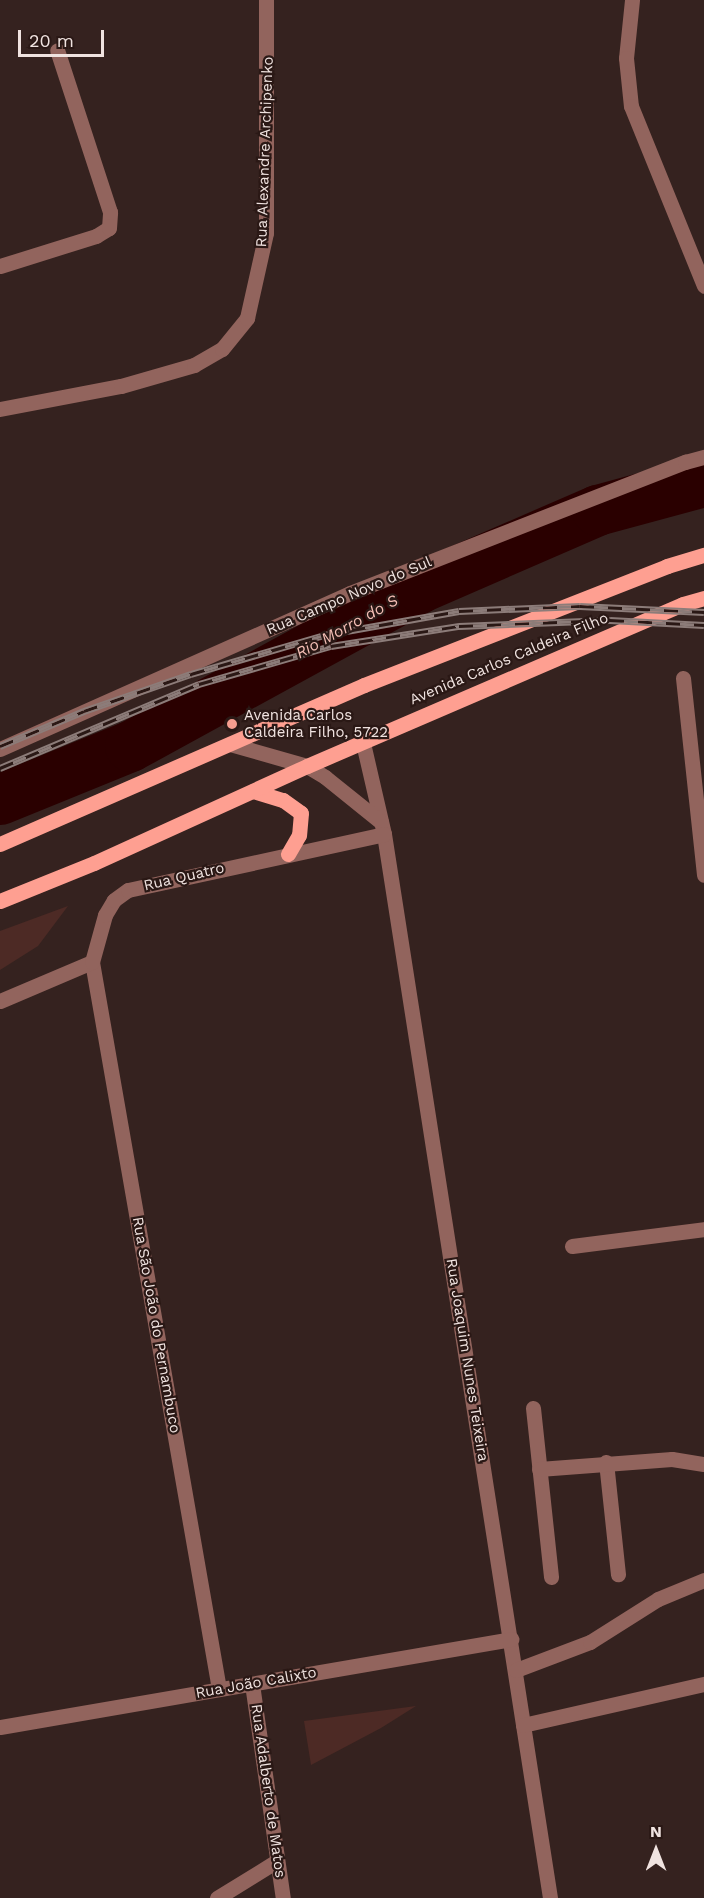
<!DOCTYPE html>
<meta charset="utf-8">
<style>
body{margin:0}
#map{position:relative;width:704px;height:1898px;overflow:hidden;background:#35221f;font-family:"Work Sans",sans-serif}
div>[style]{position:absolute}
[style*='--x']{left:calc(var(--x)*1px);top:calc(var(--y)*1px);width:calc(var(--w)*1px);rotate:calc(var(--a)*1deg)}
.green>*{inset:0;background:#4d2a25}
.river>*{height:51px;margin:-25.5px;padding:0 25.5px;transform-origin:25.5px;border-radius:25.5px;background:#2a0000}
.minor>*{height:15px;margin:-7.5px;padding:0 7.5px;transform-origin:7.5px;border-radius:7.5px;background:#92645d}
.major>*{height:15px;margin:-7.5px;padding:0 7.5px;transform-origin:7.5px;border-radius:7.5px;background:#fe9f91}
.rail>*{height:7px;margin-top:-3.5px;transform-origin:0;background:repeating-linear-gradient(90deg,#2a1815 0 14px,#8c7c79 0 28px);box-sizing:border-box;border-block:2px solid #8c7c79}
.dots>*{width:16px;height:16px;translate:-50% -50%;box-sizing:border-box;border:3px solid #2a1815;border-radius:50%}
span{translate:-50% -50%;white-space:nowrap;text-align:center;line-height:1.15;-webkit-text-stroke:4.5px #2a1815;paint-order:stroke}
.street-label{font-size:15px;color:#f0e3e0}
.poi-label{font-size:15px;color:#f0e3e0}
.left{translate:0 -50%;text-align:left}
.water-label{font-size:16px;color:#f4beb5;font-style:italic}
.north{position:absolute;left:626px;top:1820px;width:60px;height:60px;-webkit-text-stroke:4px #2a1815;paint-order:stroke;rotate:0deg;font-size:16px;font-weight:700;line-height:24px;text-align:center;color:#f0e3e0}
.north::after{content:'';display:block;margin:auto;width:21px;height:27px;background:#f0e3e0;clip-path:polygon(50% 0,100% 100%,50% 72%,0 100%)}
.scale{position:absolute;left:18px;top:30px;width:86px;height:27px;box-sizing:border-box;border:3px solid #f0e3e0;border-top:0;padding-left:8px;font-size:18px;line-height:21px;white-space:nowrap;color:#f0e3e0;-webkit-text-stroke:4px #2a1815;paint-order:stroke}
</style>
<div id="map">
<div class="green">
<i style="clip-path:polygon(68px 906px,38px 946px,0 970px,0 931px)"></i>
<i style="clip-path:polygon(416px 1706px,381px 1728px,311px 1765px,304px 1721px)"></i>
</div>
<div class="river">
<i style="--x:0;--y:799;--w:140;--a:-22.2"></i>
<i style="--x:130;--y:746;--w:331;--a:-28.7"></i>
<i style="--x:420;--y:587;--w:193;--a:-23.5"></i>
<i style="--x:597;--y:510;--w:111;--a:-15.2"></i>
</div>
<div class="minor">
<i style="--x:632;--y:0;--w:58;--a:95.9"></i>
<i style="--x:626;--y:58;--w:48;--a:84.1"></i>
<i style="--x:631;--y:106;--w:194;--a:67.9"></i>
<i style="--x:0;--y:266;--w:101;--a:-17.4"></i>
<i style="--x:96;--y:236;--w:15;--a:-32"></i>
<i style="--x:109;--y:228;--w:16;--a:-86"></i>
<i style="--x:110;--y:212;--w:170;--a:-108.1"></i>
<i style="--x:0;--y:409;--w:123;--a:-10.8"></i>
<i style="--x:121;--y:386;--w:76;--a:-16"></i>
<i style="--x:194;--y:365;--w:32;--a:-30"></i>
<i style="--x:222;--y:349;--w:40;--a:-51"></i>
<i style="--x:247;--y:318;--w:87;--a:-77.4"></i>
<i style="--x:266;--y:233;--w:233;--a:-90"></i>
<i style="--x:683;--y:678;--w:198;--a:83.9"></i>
<i style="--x:363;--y:743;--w:93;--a:77"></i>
<i style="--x:384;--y:834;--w:1077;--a:81.13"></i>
<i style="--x:230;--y:744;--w:80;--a:15.9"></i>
<i style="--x:307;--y:766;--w:21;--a:31"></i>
<i style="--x:325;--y:777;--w:72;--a:38.8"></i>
<i style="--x:0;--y:749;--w:383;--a:-24"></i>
<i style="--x:350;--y:593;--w:360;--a:-21.4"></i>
<i style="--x:685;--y:462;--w:20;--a:-15"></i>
<i style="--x:92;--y:962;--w:738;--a:80.09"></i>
<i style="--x:0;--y:1001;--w:100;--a:-23"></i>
<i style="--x:92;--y:962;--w:49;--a:-74.5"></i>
<i style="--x:105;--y:915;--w:17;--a:-59"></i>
<i style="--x:114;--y:900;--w:17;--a:-36"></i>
<i style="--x:128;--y:890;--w:262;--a:-12.3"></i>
<i style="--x:572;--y:1246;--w:133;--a:-7.3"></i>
<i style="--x:533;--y:1408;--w:170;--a:83.9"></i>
<i style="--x:606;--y:1462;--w:113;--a:83.9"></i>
<i style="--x:539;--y:1469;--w:133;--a:-4.3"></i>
<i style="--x:672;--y:1459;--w:32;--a:9"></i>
<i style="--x:516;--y:1670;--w:79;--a:-20.7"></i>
<i style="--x:590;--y:1642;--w:80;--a:-32.3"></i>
<i style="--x:658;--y:1599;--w:50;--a:-22.4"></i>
<i style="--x:252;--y:1684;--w:216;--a:81.8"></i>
<i style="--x:523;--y:1725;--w:186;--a:-12.8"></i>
<i style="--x:0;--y:1727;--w:519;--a:-9.77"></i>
<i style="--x:217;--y:1898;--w:70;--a:-31.7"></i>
</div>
<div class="major">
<i style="--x:253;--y:791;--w:31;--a:17"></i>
<i style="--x:283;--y:800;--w:22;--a:36"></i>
<i style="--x:301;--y:813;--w:22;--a:95"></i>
<i style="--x:299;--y:835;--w:22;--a:120"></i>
<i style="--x:0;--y:844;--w:397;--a:-23.6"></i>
<i style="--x:364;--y:685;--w:326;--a:-21.4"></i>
<i style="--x:667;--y:566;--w:39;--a:-17"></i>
<i style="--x:0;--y:901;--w:101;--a:-22"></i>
<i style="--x:94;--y:863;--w:234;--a:-24.5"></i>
<i style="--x:307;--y:766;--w:409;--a:-23.3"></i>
<i style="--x:683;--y:604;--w:22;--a:-16"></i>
</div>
<div class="rail">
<i style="--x:0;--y:746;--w:91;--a:-22.6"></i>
<i style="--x:84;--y:711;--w:113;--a:-19.1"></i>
<i style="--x:191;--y:674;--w:139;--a:-16.3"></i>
<i style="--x:324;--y:635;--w:137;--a:-10.1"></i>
<i style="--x:459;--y:611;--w:121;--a:-2.4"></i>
<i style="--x:580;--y:606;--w:124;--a:2.8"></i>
<i style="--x:0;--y:768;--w:216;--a:-22.9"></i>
<i style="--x:199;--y:684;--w:137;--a:-16.1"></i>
<i style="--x:331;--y:646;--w:130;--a:-8.9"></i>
<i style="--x:459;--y:626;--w:151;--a:-2.3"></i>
<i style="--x:610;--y:620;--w:94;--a:3"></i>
</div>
<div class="dots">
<i style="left:232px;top:724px;background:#f59d8f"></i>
</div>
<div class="street-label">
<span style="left:265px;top:152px;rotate:-88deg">Rua Alexandre Archipenko</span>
<span style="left:349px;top:596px;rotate:-23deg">Rua Campo Novo do Sul</span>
<span style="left:509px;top:659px;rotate:-23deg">Avenida Carlos Caldeira Filho</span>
<span style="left:184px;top:877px;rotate:-13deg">Rua Quatro</span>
<span style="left:156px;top:1325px;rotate:80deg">Rua São João do Pernambuco</span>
<span style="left:467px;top:1360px;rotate:81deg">Rua Joaquim Nunes Teixeira</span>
<span style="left:256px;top:1683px;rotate:-10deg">Rua João Calixto</span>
<span style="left:268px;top:1791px;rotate:82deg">Rua Adalberto de Matos</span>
</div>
<div class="poi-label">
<span class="left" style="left:244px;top:724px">Avenida Carlos<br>Caldeira Filho, 5722</span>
</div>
<div class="water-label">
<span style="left:347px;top:627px;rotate:-29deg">Rio Morro do S</span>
</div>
<div class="north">N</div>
<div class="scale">20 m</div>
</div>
